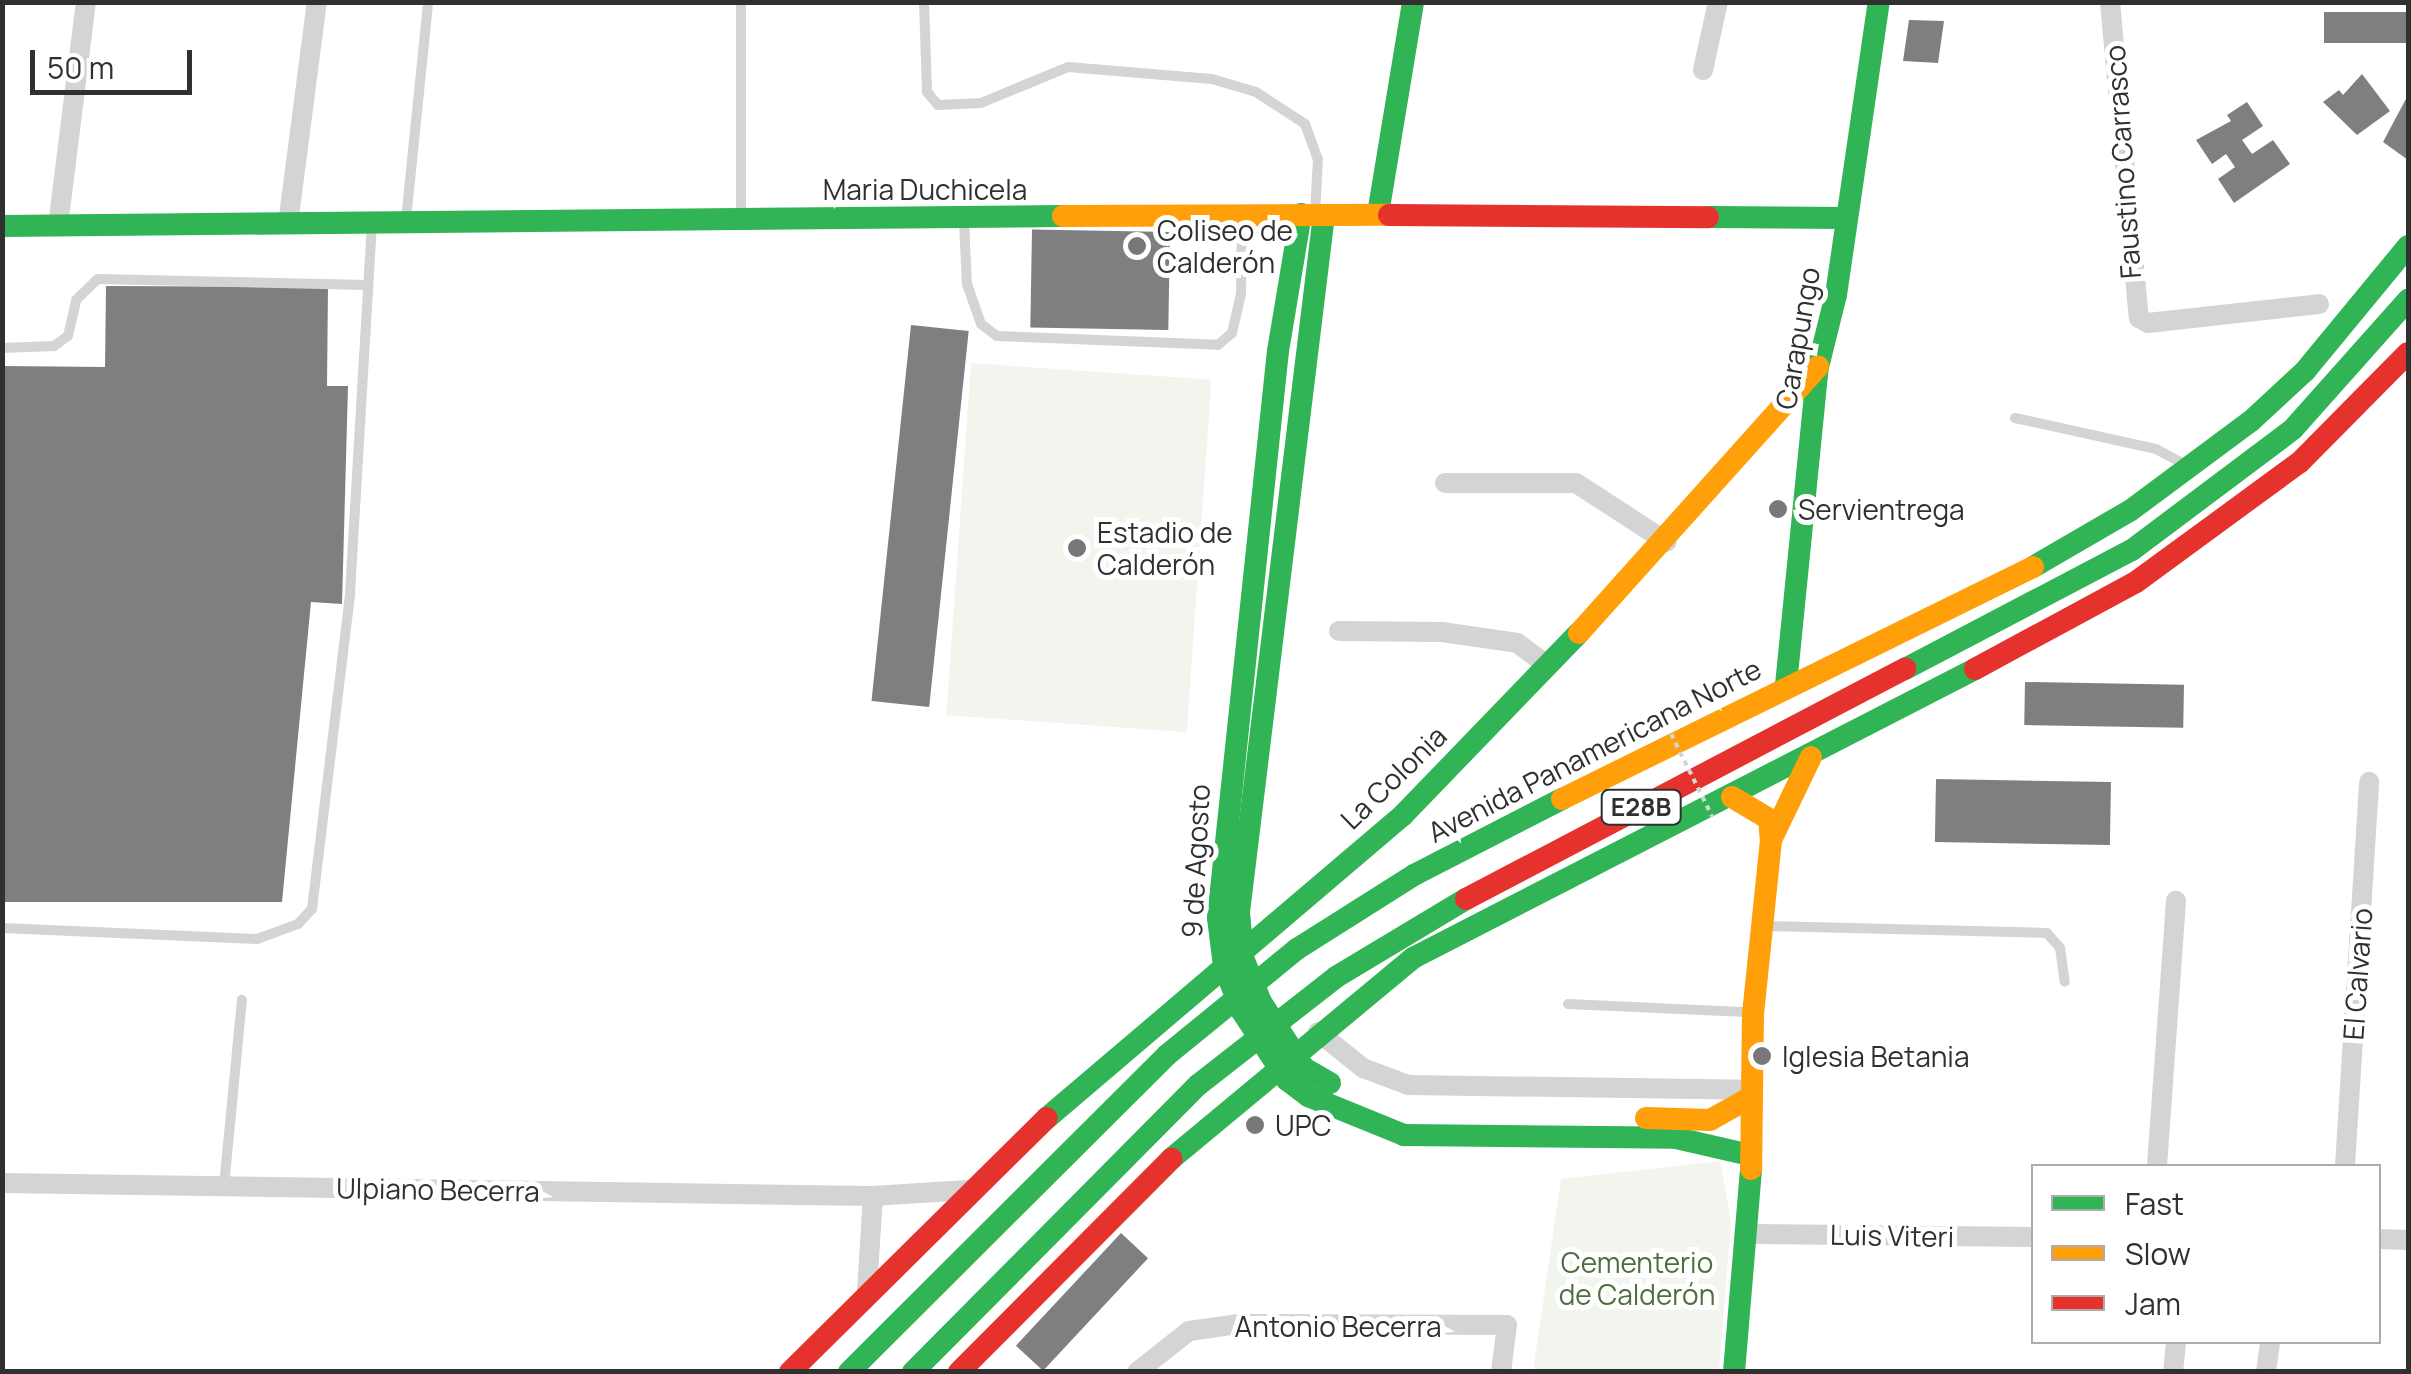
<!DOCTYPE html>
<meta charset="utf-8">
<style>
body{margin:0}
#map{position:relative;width:2411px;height:1374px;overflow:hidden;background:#fff;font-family:Manrope,sans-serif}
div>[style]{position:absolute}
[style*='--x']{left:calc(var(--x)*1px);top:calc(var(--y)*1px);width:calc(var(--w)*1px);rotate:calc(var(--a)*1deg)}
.green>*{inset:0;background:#f1f5ed;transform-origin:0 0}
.building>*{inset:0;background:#7f7f7f;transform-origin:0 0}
.lane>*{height:10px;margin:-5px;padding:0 5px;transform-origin:5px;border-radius:5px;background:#d4d4d4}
.street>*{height:20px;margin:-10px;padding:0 10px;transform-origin:10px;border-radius:10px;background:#d4d4d4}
.fast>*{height:22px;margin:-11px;padding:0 11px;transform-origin:11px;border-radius:11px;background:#30b455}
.slow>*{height:22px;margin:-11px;padding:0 11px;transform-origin:11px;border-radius:11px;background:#ff9f0a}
.jam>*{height:22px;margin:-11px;padding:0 11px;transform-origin:11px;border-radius:11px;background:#e5322d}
.path-bridge>*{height:4px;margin-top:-2px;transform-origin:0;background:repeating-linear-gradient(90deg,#d4d4d4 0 5px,transparent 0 10px)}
.fast-bridge>*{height:22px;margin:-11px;padding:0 11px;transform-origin:11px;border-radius:11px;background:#30b455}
.dots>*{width:28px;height:28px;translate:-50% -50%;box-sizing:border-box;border:5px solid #fff;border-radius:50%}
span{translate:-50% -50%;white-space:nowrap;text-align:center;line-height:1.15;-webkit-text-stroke:10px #fff;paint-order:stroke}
.shield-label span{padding:2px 8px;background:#fff;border:2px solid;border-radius:8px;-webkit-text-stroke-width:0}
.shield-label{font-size:25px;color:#303030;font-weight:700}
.street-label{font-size:28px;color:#303030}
.poi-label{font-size:28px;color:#303030}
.left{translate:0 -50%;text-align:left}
.park-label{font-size:28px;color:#4f6d3d}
.frame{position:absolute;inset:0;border:5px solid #303030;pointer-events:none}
.legend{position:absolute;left:2031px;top:1164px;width:350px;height:180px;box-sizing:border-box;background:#fff;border:2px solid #acacac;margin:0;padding:12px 18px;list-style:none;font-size:30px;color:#303030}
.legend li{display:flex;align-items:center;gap:20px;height:50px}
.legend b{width:50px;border:2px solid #acacac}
.scale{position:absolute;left:30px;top:50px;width:162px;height:45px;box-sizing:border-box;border:5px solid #303030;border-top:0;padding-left:12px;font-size:30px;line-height:35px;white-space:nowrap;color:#303030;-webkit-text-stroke:8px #fff;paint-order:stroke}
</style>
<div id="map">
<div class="green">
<i style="left:971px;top:363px;width:241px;height:353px;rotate:4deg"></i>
<i style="clip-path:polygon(1720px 1161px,1731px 1222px,1719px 1371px,1533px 1372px,1561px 1179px)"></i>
</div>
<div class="building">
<i style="left:2408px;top:12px;width:31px;height:84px;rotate:90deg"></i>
<i style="clip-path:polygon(1909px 20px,1944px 21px,1938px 63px,1903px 61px)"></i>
<i style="clip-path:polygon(2362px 74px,2390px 111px,2357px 135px,2323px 102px,2339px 90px,2343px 95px)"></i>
<i style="clip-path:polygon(2408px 95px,2408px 160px,2383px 142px)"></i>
<i style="clip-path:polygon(2247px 102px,2263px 126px,2242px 140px,2252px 154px,2273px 140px,2290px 164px,2234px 203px,2218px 179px,2235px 167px,2226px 154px,2212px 164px,2196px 140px,2231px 121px,2227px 115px)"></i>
<i style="left:1170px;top:232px;width:98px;height:138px;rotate:91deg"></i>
<i style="clip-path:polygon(106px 286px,328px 287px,327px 386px,348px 386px,342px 604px,311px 602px,282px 902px,2px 902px,2px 366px,105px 367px)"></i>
<i style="left:911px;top:325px;width:58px;height:378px;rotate:6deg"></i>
<i style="left:2025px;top:682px;width:159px;height:43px;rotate:1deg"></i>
<i style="left:1936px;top:779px;width:175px;height:63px;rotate:1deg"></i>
<i style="left:1121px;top:1233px;width:37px;height:154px;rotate:43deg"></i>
</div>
<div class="lane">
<i style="--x:741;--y:2;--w:214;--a:90"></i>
<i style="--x:924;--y:2;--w:90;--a:88.1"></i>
<i style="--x:927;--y:92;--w:17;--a:50"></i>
<i style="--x:938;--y:105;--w:43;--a:-2.7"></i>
<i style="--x:981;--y:103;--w:94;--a:-22.5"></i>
<i style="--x:1068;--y:67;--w:144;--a:4.8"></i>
<i style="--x:1212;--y:79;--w:46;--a:16.5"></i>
<i style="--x:1256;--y:92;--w:59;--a:33.1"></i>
<i style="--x:1305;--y:124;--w:37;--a:70"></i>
<i style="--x:1318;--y:159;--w:53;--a:93.2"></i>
<i style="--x:406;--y:220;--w:219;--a:-84.2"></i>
<i style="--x:964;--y:221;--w:63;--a:87.3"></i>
<i style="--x:967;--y:284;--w:42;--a:70.7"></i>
<i style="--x:981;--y:324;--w:20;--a:37"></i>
<i style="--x:997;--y:336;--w:221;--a:2.3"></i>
<i style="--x:1218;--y:345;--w:18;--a:-41"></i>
<i style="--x:1232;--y:333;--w:39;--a:-77"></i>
<i style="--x:1241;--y:295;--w:78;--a:-89.3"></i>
<i style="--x:2;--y:348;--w:52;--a:-2.2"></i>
<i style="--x:54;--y:346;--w:17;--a:-36"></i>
<i style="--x:68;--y:336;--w:37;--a:-77"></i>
<i style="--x:76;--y:300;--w:30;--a:-44"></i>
<i style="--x:98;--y:279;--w:269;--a:1.3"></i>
<i style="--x:2015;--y:418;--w:144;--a:12.4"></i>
<i style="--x:2156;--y:449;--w:30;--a:28"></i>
<i style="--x:1764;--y:926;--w:283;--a:1.4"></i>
<i style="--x:2047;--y:933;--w:20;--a:49"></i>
<i style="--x:2060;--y:948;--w:34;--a:82"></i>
<i style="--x:2;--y:928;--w:255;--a:2.5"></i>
<i style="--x:257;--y:939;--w:44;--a:-20.1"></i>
<i style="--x:298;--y:924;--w:21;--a:-47"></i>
<i style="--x:312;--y:909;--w:318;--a:-83.1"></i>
<i style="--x:350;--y:593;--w:370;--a:-86.6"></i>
<i style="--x:1568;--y:1004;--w:179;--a:2.6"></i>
<i style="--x:224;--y:1186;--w:187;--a:-84.5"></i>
</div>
<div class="street">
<i style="--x:2110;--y:2;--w:317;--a:84.8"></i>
<i style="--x:2139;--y:318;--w:10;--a:29"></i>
<i style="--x:2148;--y:323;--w:172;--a:-6.3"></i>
<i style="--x:1703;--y:70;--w:70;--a:-77.6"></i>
<i style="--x:288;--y:224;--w:224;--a:-82.6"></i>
<i style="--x:58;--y:226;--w:226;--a:-82.9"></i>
<i style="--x:1445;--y:483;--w:131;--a:0"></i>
<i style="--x:1576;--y:483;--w:108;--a:33"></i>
<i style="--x:1339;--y:631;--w:103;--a:0.6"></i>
<i style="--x:1442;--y:632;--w:76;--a:8.3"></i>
<i style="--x:1517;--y:643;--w:37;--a:36"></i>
<i style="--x:1318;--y:1032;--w:58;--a:38.7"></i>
<i style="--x:1363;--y:1068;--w:48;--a:20.7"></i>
<i style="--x:1408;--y:1085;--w:343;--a:0.8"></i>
<i style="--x:2157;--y:1166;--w:266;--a:-85.9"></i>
<i style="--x:2345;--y:1166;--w:385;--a:-86.4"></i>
<i style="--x:2;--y:1183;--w:871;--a:0.86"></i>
<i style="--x:873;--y:1196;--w:95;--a:-3.6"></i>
<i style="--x:1750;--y:1234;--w:284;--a:0.6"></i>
<i style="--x:2378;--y:1239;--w:30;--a:2"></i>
<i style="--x:867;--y:1291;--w:95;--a:-86.4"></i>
<i style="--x:1137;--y:1372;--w:66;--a:-38.3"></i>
<i style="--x:1189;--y:1331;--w:49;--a:-8.1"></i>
<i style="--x:1238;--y:1324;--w:269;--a:0.2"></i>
<i style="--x:1507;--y:1325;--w:47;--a:97.3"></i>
<i style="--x:2173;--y:1372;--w:30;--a:-84"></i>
<i style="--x:2266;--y:1372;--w:30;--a:-82"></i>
</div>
<div class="fast">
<i style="--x:1378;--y:214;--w:215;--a:-80.6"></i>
<i style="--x:1708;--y:217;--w:139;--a:0.4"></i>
<i style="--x:2;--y:226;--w:1061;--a:-0.54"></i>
<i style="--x:2033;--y:567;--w:113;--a:-30.2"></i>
<i style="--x:2131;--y:510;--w:149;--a:-36.6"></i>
<i style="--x:2251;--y:421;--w:74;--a:-42.8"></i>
<i style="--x:2305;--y:371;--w:162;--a:-50.5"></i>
<i style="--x:1905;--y:669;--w:256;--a:-27.7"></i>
<i style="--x:2132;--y:550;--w:201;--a:-36.9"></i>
<i style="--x:2293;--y:429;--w:173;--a:-48.3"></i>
<i style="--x:1786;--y:685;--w:320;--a:-84.3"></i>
<i style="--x:1818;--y:367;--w:74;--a:-76"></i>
<i style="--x:1836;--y:295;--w:296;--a:-81.7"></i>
<i style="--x:1239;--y:912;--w:702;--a:-83.05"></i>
<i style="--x:1218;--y:918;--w:570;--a:-83.96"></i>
<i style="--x:1278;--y:351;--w:139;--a:-80.5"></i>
<i style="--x:1308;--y:1096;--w:104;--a:22.1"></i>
<i style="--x:1404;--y:1135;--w:272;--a:0.6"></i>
<i style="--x:1676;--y:1138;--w:76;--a:12.9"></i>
<i style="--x:1047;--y:1118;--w:467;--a:-40.4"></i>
<i style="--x:1403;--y:815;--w:253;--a:-46"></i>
<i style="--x:1171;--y:1159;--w:315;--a:-39.7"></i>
<i style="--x:1413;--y:958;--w:632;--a:-27.21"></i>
<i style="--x:849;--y:1372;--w:449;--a:-44.9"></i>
<i style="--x:1167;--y:1055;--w:168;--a:-39.2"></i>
<i style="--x:1297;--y:949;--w:138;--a:-32.3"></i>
<i style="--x:1414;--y:875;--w:166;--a:-27.2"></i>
<i style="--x:913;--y:1372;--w:404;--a:-45.2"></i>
<i style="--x:1198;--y:1085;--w:175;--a:-38"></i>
<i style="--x:1336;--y:977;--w:152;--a:-31"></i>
<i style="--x:1734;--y:1372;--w:204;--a:-85.2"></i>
</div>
<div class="slow">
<i style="--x:1063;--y:216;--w:326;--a:-0.2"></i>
<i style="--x:1579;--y:633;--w:358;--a:-48.1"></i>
<i style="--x:1732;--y:797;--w:43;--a:30.7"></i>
<i style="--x:1769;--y:819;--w:21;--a:85"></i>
<i style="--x:1771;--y:840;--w:174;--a:95.9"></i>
<i style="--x:1753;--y:1013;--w:156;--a:90.7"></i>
<i style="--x:1562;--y:799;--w:525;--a:-26.22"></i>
<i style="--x:1771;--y:840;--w:92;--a:-64.3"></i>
<i style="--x:1646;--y:1118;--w:64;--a:1.8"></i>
<i style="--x:1710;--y:1120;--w:47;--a:-29.3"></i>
</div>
<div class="jam">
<i style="--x:1389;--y:215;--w:319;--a:0.4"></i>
<i style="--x:1975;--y:669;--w:183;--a:-28.4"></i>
<i style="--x:2136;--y:582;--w:203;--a:-36.2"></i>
<i style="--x:2300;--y:462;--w:153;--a:-45.3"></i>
<i style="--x:1466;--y:899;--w:496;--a:-27.7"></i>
<i style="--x:790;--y:1372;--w:361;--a:-44.7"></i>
<i style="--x:959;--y:1372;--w:301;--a:-45.1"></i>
</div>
<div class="path-bridge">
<i style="--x:1671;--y:734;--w:92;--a:63.4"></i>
</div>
<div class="fast-bridge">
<i style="--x:1239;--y:912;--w:46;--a:85"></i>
<i style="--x:1243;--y:958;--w:48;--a:67.8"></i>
<i style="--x:1261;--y:1002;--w:79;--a:56.9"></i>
<i style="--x:1304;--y:1068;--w:30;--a:30"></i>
<i style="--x:1218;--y:918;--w:48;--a:82.9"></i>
<i style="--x:1224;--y:966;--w:47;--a:68.9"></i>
<i style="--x:1241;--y:1010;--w:84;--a:56.7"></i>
<i style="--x:1287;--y:1080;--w:26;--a:37"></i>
</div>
<div class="dots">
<i style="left:1137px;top:246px;background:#787878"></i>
<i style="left:1778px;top:509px;background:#787878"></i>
<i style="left:1077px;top:548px;background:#787878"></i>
<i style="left:1762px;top:1056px;background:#787878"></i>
<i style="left:1255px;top:1125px;background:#787878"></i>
</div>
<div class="shield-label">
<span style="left:1641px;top:807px">E28B</span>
</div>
<div class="street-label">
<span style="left:2122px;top:162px;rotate:-94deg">Faustino Carrasco</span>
<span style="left:925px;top:189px">Maria Duchicela</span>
<span style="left:1797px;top:338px;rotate:-80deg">Carapungo</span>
<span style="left:1594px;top:750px;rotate:-27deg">Avenida Panamericana Norte</span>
<span style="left:1393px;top:777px;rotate:-44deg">La Colonia</span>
<span style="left:1195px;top:861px;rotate:-87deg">9 de Agosto</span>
<span style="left:2357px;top:974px;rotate:-86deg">El Calvario</span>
<span style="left:438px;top:1189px;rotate:1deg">Ulpiano Becerra</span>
<span style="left:1892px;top:1235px;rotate:1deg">Luis Viteri</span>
<span style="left:1338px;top:1326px">Antonio Becerra</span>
</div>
<div class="poi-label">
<span class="left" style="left:1157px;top:246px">Coliseo de<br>Calderón</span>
<span class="left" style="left:1798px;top:509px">Servientrega</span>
<span class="left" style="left:1097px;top:548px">Estadio de<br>Calderón</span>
<span class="left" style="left:1782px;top:1056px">Iglesia Betania</span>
<span class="left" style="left:1275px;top:1125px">UPC</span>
</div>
<div class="park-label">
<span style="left:1637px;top:1278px">Cementerio<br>de Calderón</span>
</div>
<div class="frame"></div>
<ul class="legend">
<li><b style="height:12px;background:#30b455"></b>Fast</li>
<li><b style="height:12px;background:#ff9f0a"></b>Slow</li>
<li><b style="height:12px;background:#e5322d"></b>Jam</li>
</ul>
<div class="scale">50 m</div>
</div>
